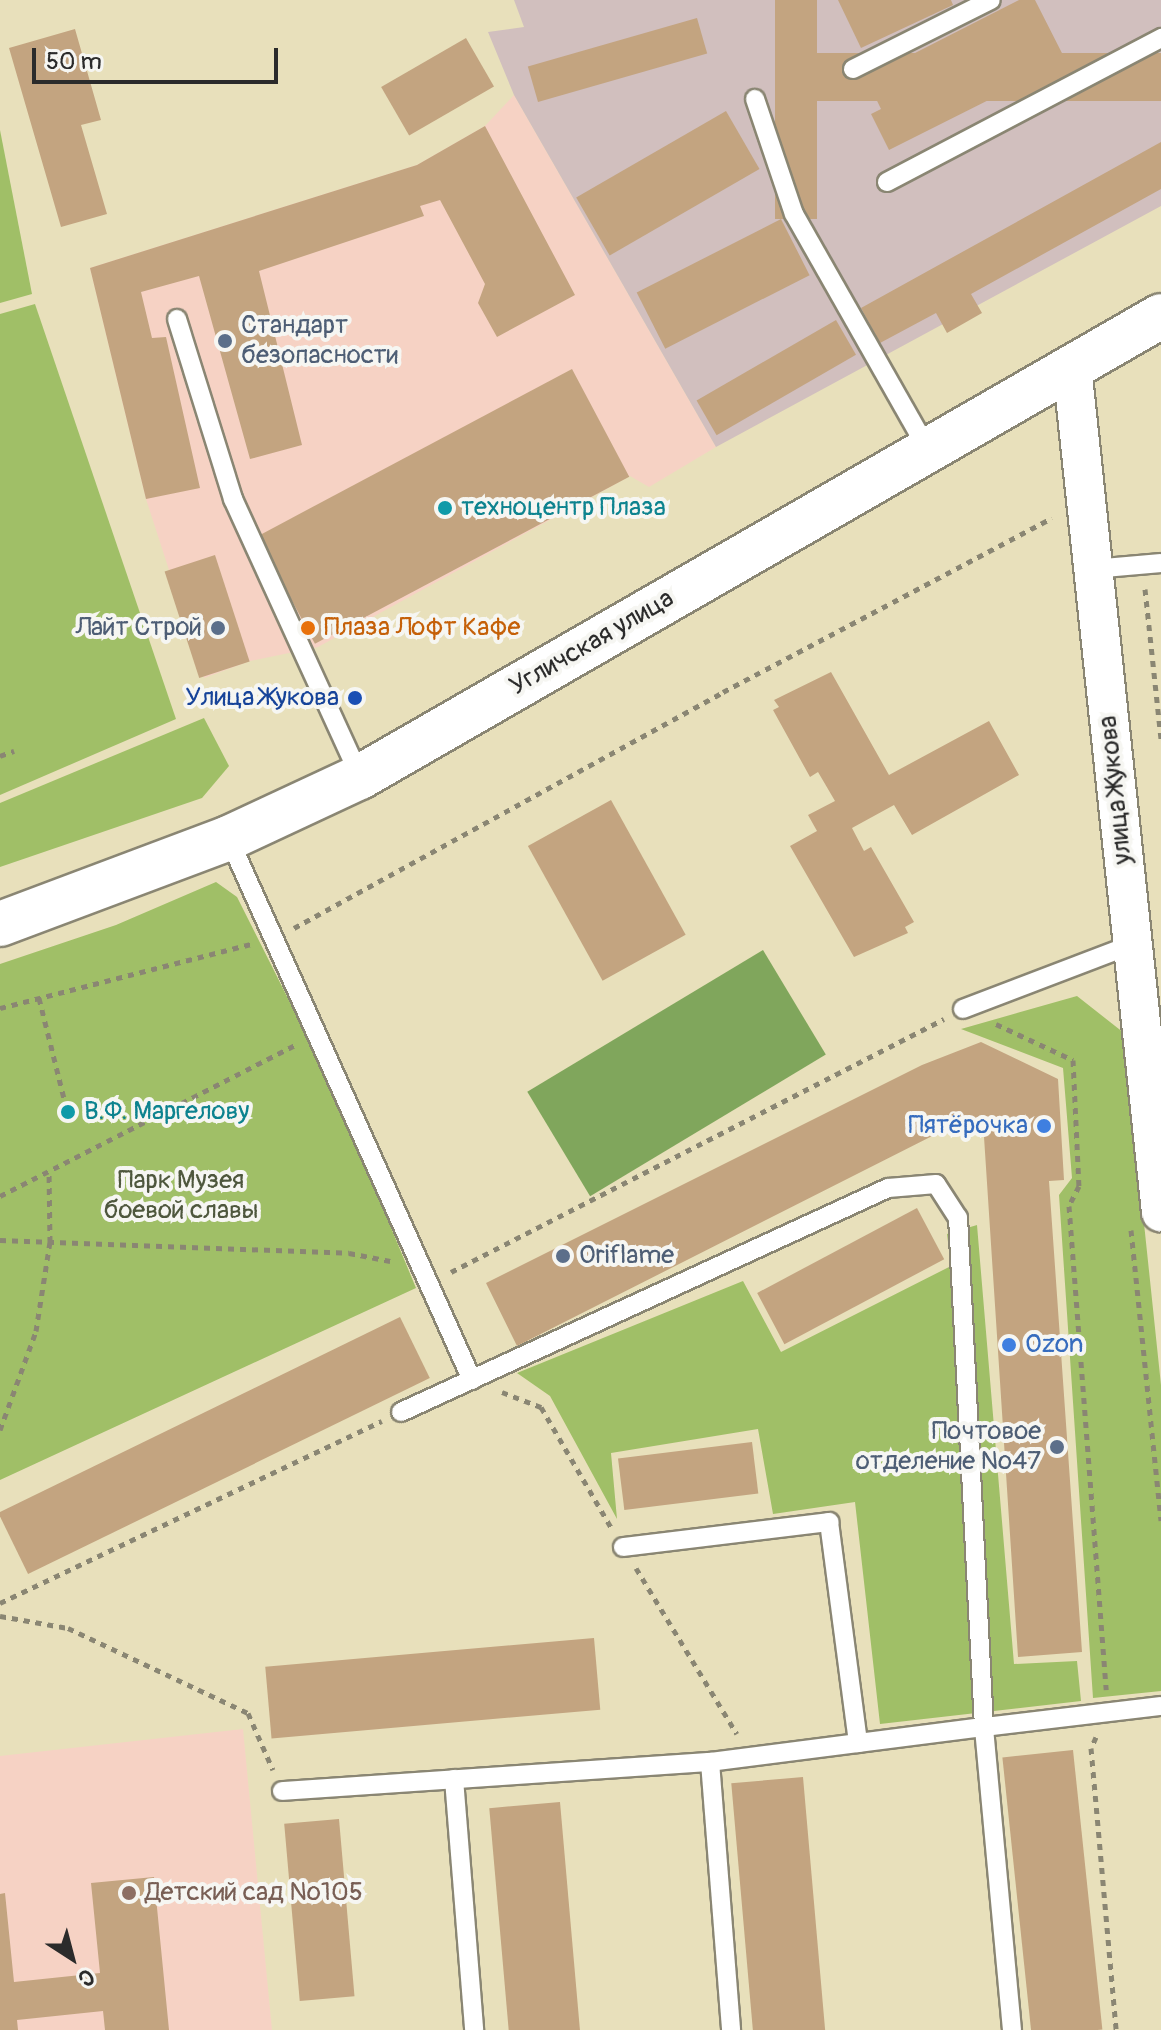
<!DOCTYPE html>
<meta charset="utf-8">
<style>
body{margin:0}
#map{position:relative;width:1161px;height:2030px;overflow:hidden;background:#e8e0bb;font-family:Pangolin,sans-serif}
div>[style]{position:absolute}
[style*='--x']{left:calc(var(--x)*1px);top:calc(var(--y)*1px);width:calc(var(--w)*1px);rotate:calc(var(--a)*1deg)}
.built>*{inset:0;background:#f6d2c4}
.industrial>*{inset:0;background:#d1bfbe}
.green>*{inset:0;background:#a0bf67}
.forest>*{inset:0;background:#80a65c;transform-origin:0 0}
.building>*{inset:0;background:#c3a480;transform-origin:0 0}
.path>*{height:5px;margin-top:-2.5px;transform-origin:0;background:repeating-linear-gradient(90deg,#8a8673 0 6px,transparent 0 12px)}
.roads{filter:drop-shadow(2px 0 #8a8673) drop-shadow(-2px 0 #8a8673) drop-shadow(0 2px #8a8673) drop-shadow(0 -2px #8a8673)}
.service>*{height:18px;margin:-9px;padding:0 9px;transform-origin:9px;border-radius:9px;background:#fff}
.minor>*{height:38px;margin:-19px;padding:0 19px;transform-origin:19px;border-radius:19px;background:#fff}
.secondary>*{height:44px;margin:-22px;padding:0 22px;transform-origin:22px;border-radius:22px;background:#fff}
.dots>*{width:22px;height:22px;translate:-50% -50%;box-sizing:border-box;border:4px solid #f6f6f2;border-radius:50%}
span{translate:-50% -50%;white-space:nowrap;text-align:center;line-height:1.15;-webkit-text-stroke:8px #f6f6f2;paint-order:stroke}
.service-label{font-size:26px;color:#4e5e75}
.left{translate:0 -50%;text-align:left}
.right{translate:-100% -50%;text-align:right}
.culture-label{font-size:26px;color:#0d838f}
.food-label{font-size:26px;color:#c56008}
.street-label{font-size:26px;color:#2b2b2b}
.transit-label{font-size:26px;color:#164399}
.shop-label{font-size:26px;color:#366cbe}
.park-label{font-size:26px;color:#4e573d}
.education-label{font-size:26px;color:#785e54}
.north{position:absolute;left:32px;top:1918px;width:80px;height:80px;-webkit-text-stroke:6px #f6f6f2;paint-order:stroke;rotate:144deg;font-size:22px;font-weight:700;line-height:32px;text-align:center;color:#2b2b2b}
.north::after{content:'';display:block;margin:auto;width:28px;height:36px;background:#2b2b2b;clip-path:polygon(50% 0,100% 100%,50% 72%,0 100%)}
.scale{position:absolute;left:32px;top:48px;width:246px;height:36px;box-sizing:border-box;border:4px solid #2b2b2b;border-top:0;padding-left:10px;font-size:24px;line-height:28px;white-space:nowrap;color:#2b2b2b;-webkit-text-stroke:6px #f6f6f2;paint-order:stroke}
</style>
<div id="map">
<div class="built">
<i style="clip-path:polygon(514px 95px,716px 447px,649px 487px,630px 476px,318px 647px,250px 661px,204px 678px,146px 499px,90px 268px,417px 165px,485px 126px)"></i>
<i style="clip-path:polygon(243px 1729px,272px 2030px,0 2030px,0 1756px)"></i>
</div>
<div class="industrial">
<i style="clip-path:polygon(514px 0,1161px 0,1161px 206px,716px 447px,514px 95px,488px 32px,524px 27px)"></i>
</div>
<div class="green">
<i style="clip-path:polygon(0 130px,32px 294px,0 303px)"></i>
<i style="clip-path:polygon(35px 304px,176px 719px,0 795px,0 314px)"></i>
<i style="clip-path:polygon(204px 718px,229px 766px,202px 798px,0 867px,0 803px)"></i>
<i style="clip-path:polygon(216px 882px,237px 897px,334px 1090px,416px 1288px,0 1480px,0 964px,116px 925px)"></i>
<i style="clip-path:polygon(1077px 996px,1124px 1033px,1161px 1385px,1161px 1691px,1093px 1698px,1059px 1195px,1072px 1178px,1063px 1068px,961px 1029px)"></i>
<i style="clip-path:polygon(977px 1225px,1014px 1664px,1077px 1661px,1081px 1701px,880px 1724px,855px 1502px,773px 1514px,758px 1429px,611px 1453px,617px 1519px,550px 1396px,517px 1373px,743px 1281px,781px 1352px,951px 1266px,947px 1234px)"></i>
</div>
<div class="forest">
<i style="left:763px;top:950px;width:122px;height:275px;rotate:59deg"></i>
</div>
<div class="building">
<i style="left:775px;top:0;width:42px;height:219px"></i>
<i style="clip-path:polygon(838px 0,951px 0,953px 5px,861px 48px)"></i>
<i style="clip-path:polygon(1019px 0,1035px 0,1066px 61px,889px 150px,871px 114px,881px 109px,866px 78px)"></i>
<i style="left:697px;top:18px;width:37px;height:176px;rotate:74deg"></i>
<i style="clip-path:polygon(75px 29px,101px 120px,81px 125px,107px 214px,61px 227px,9px 48px)"></i>
<i style="left:466px;top:38px;width:56px;height:98px;rotate:60deg"></i>
<i style="left:1161px;top:53px;width:48px;height:353px;rotate:90deg"></i>
<i style="left:726px;top:111px;width:67px;height:173px;rotate:60deg"></i>
<i style="clip-path:polygon(485px 126px,575px 295px,497px 337px,478px 303px,485px 284px,440px 200px,420px 206px,424px 216px,259px 271px,302px 445px,250px 459px,199px 276px,141px 292px,152px 338px,166px 337px,200px 488px,146px 499px,90px 268px,417px 165px)"></i>
<i style="clip-path:polygon(1161px 142px,1161px 189px,971px 294px,982px 313px,947px 333px,936px 313px,880px 343px,861px 308px)"></i>
<i style="left:781px;top:219px;width:63px;height:162px;rotate:63deg"></i>
<i style="left:836px;top:320px;width:40px;height:161px;rotate:60deg"></i>
<i style="left:572px;top:369px;width:122px;height:356px;rotate:62deg"></i>
<i style="left:215px;top:555px;width:112px;height:53px;rotate:72deg"></i>
<i style="clip-path:polygon(831px 672px,889px 775px,989px 721px,1019px 775px,912px 835px,894px 805px,852px 828px,864px 851px,871px 847px,914px 922px,905px 927px,908px 933px,854px 957px,790px 846px,817px 831px,808px 815px,835px 801px,818px 772px,810px 777px,773px 710px,779px 707px,774px 700px)"></i>
<i style="left:611px;top:800px;width:154px;height:95px;rotate:61deg"></i>
<i style="clip-path:polygon(981px 1042px,1058px 1079px,1064px 1180px,1049px 1181px,1082px 1652px,1018px 1657px,984px 1137px,950px 1127px,517px 1346px,486px 1283px,922px 1065px)"></i>
<i style="left:917px;top:1208px;width:58px;height:181px;rotate:62deg"></i>
<i style="left:400px;top:1317px;width:68px;height:447px;rotate:64deg"></i>
<i style="left:752px;top:1442px;width:52px;height:135px;rotate:83deg"></i>
<i style="left:594px;top:1638px;width:72px;height:330px;rotate:85deg"></i>
<i style="left:1073px;top:1750px;width:281px;height:71px;rotate:84deg"></i>
<i style="left:803px;top:1777px;width:254px;height:72px;rotate:85deg"></i>
<i style="left:560px;top:1802px;width:229px;height:71px;rotate:85deg"></i>
<i style="left:339px;top:1819px;width:178px;height:55px;rotate:85deg"></i>
<i style="clip-path:polygon(154px 1877px,169px 2030px,105px 2030px,103px 2011px,17px 2020px,18px 2030px,0 2030px,0 1894px,5px 1893px,14px 1982px,100px 1973px,91px 1883px)"></i>
</div>
<div class="path">
<i style="--x:1145;--y:589;--w:151;--a:83.9"></i>
<i style="--x:0;--y:756;--w:15;--a:-20"></i>
<i style="--x:294;--y:928;--w:490;--a:-28.8"></i>
<i style="--x:723;--y:692;--w:372;--a:-27.9"></i>
<i style="--x:39;--y:998;--w:107;--a:76"></i>
<i style="--x:0;--y:1008;--w:259;--a:-14.3"></i>
<i style="--x:996;--y:1024;--w:85;--a:25.1"></i>
<i style="--x:1073;--y:1060;--w:126;--a:87.3"></i>
<i style="--x:1079;--y:1186;--w:22;--a:117"></i>
<i style="--x:1069;--y:1206;--w:485;--a:85.6"></i>
<i style="--x:0;--y:1196;--w:331;--a:-27.1"></i>
<i style="--x:1131;--y:1230;--w:292;--a:84.1"></i>
<i style="--x:0;--y:1240;--w:349;--a:2.1"></i>
<i style="--x:349;--y:1253;--w:42;--a:11"></i>
<i style="--x:451;--y:1272;--w:554;--a:-27.17"></i>
<i style="--x:502;--y:1392;--w:42;--a:21"></i>
<i style="--x:541;--y:1407;--w:141;--a:59.8"></i>
<i style="--x:0;--y:1430;--w:105;--a:-70"></i>
<i style="--x:36;--y:1331;--w:90;--a:-81.1"></i>
<i style="--x:50;--y:1242;--w:71;--a:-90.8"></i>
<i style="--x:636;--y:1568;--w:194;--a:58.7"></i>
<i style="--x:0;--y:1603;--w:423;--a:-25.5"></i>
<i style="--x:0;--y:1616;--w:69;--a:10"></i>
<i style="--x:68;--y:1628;--w:199;--a:25.3"></i>
<i style="--x:248;--y:1713;--w:62;--a:66.3"></i>
<i style="--x:1096;--y:1737;--w:12;--a:114"></i>
<i style="--x:1091;--y:1748;--w:283;--a:84.9"></i>
</div>
<div class="roads">
<div class="service">
<i style="--x:853;--y:69;--w:154;--a:-26.6"></i>
<i style="--x:755;--y:99;--w:121;--a:71.3"></i>
<i style="--x:794;--y:214;--w:271;--a:60.4"></i>
<i style="--x:887;--y:182;--w:310;--a:-27.7"></i>
<i style="--x:177;--y:319;--w:189;--a:72.7"></i>
<i style="--x:233;--y:499;--w:306;--a:65.4"></i>
<i style="--x:1093;--y:569;--w:68;--a:-5"></i>
<i style="--x:229;--y:839;--w:593;--a:65.81"></i>
<i style="--x:963;--y:1009;--w:182;--a:-20.9"></i>
<i style="--x:623;--y:1547;--w:208;--a:-6.9"></i>
<i style="--x:829;--y:1522;--w:223;--a:82.5"></i>
<i style="--x:710;--y:1762;--w:269;--a:85.5"></i>
<i style="--x:454;--y:1779;--w:252;--a:85.4"></i>
<i style="--x:282;--y:1791;--w:429;--a:-3.9"></i>
<i style="--x:710;--y:1762;--w:276;--a:-7.3"></i>
<i style="--x:984;--y:1727;--w:510;--a:-92.92"></i>
<i style="--x:958;--y:1218;--w:40;--a:-122.9"></i>
<i style="--x:936;--y:1184;--w:48;--a:175.2"></i>
<i style="--x:888;--y:1188;--w:536;--a:155.3"></i>
<i style="--x:1012;--y:2030;--w:304;--a:-95.3"></i>
<i style="--x:984;--y:1727;--w:178;--a:-6.8"></i>
</div>
<div class="minor">
<i style="--x:1072;--y:367;--w:850;--a:83.99"></i>
</div>
<div class="secondary">
<i style="--x:0;--y:924;--w:245;--a:-20.6"></i>
<i style="--x:229;--y:838;--w:145;--a:-25"></i>
<i style="--x:360;--y:777;--w:924;--a:-29.92"></i>
</div>
</div>
<div class="dots">
<i style="left:225px;top:341px;background:#5c6f8a"></i>
<i style="left:445px;top:508px;background:#0f9aa8"></i>
<i style="left:218px;top:628px;background:#5c6f8a"></i>
<i style="left:308px;top:628px;background:#e8710a"></i>
<i style="left:355px;top:698px;background:#1a4fb4"></i>
<i style="left:68px;top:1112px;background:#0f9aa8"></i>
<i style="left:1044px;top:1126px;background:#3f7fe0"></i>
<i style="left:563px;top:1256px;background:#5c6f8a"></i>
<i style="left:1009px;top:1345px;background:#3f7fe0"></i>
<i style="left:1057px;top:1447px;background:#5c6f8a"></i>
<i style="left:129px;top:1893px;background:#8d6e63"></i>
</div>
<div class="service-label">
<span class="left" style="left:241px;top:341px">Стандарт<br>безопасности</span>
<span class="right" style="left:202px;top:628px">Лайт Строй</span>
<span class="left" style="left:579px;top:1256px">Oriflame</span>
<span class="right" style="left:1041px;top:1447px">Почтовое<br>отделение №47</span>
</div>
<div class="culture-label">
<span class="left" style="left:461px;top:508px">техноцентр Плаза</span>
<span class="left" style="left:84px;top:1112px">В.Ф. Маргелову</span>
</div>
<div class="food-label">
<span class="left" style="left:324px;top:628px">Плаза Лофт Кафе</span>
</div>
<div class="street-label">
<span style="left:592px;top:643px;rotate:-30deg">Угличская улица</span>
<span style="left:1116px;top:790px;rotate:-96deg">улица Жукова</span>
</div>
<div class="transit-label">
<span class="right" style="left:339px;top:698px">Улица Жукова</span>
</div>
<div class="shop-label">
<span class="right" style="left:1028px;top:1126px">Пятёрочка</span>
<span class="left" style="left:1025px;top:1345px">Ozon</span>
</div>
<div class="park-label">
<span style="left:181px;top:1196px">Парк Музея<br>боевой славы</span>
</div>
<div class="education-label">
<span class="left" style="left:145px;top:1893px">Детский сад №105</span>
</div>
<div class="north">С</div>
<div class="scale">50 m</div>
</div>
